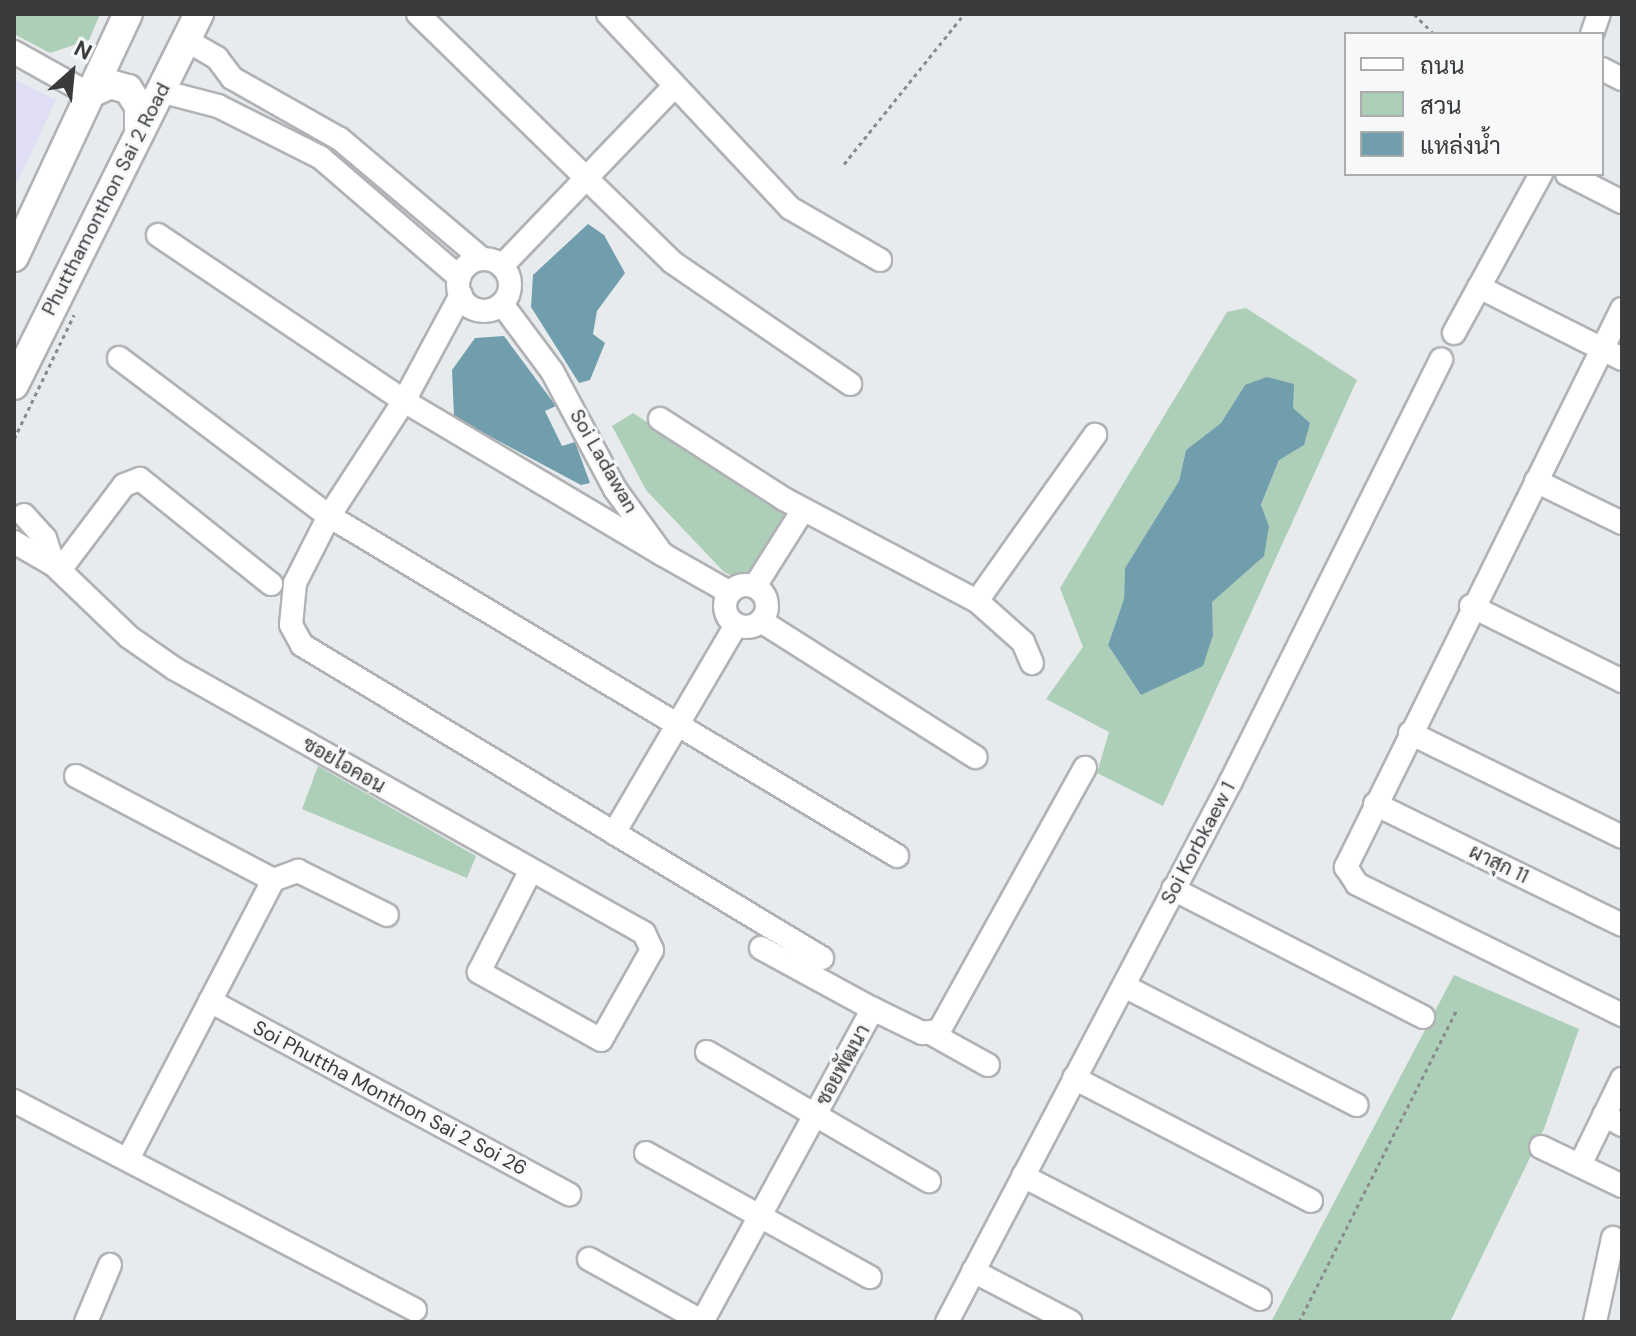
<!DOCTYPE html>
<meta charset="utf-8">
<style>
body{margin:0}
#map{position:relative;width:1636px;height:1336px;overflow:hidden;background:#e8ebed;font-family:"DM Sans",Sarabun,sans-serif}
div>[style]{position:absolute}
[style*='--x']{left:calc(var(--x)*1px);top:calc(var(--y)*1px);width:calc(var(--w)*1px);rotate:calc(var(--a)*1deg)}
.commercial>*{inset:0;background:#e0def4}
.green>*{inset:0;background:#adcfb8}
.water>*{inset:0;background:#719ead}
.path>*{height:3px;margin-top:-1.5px;transform-origin:0;background:repeating-linear-gradient(90deg,#898b8d 0 4px,transparent 0 8px)}
.roads{filter:drop-shadow(2px 0 #b0b2b5) drop-shadow(-2px 0 #b0b2b5) drop-shadow(0 2px #b0b2b5) drop-shadow(0 -2px #b0b2b5)}
.minor>*{height:22px;margin:-11px;padding:0 11px;transform-origin:11px;border-radius:11px;background:#fff}
.minor>.ring{margin:-11px;padding:0;box-sizing:content-box;background:none;border:22px solid #fff;border-radius:50%}
.major>*{height:28px;margin:-14px;padding:0 14px;transform-origin:14px;border-radius:14px;background:#fff}
span{translate:-50% -50%;white-space:nowrap;text-align:center;line-height:1.15;-webkit-text-stroke:6px #f6f8fa;paint-order:stroke}
.street-label{font-size:20px;color:#3a3b3c}
.frame{position:absolute;inset:0;border:16px solid #3a3b3c;pointer-events:none}
.legend{position:absolute;left:1344px;top:32px;width:260px;height:144px;box-sizing:border-box;background:#f6f8fa;border:2px solid #abacae;margin:0;padding:10px 14px;list-style:none;font-size:24px;color:#3a3b3c}
.legend li{display:flex;align-items:center;gap:16px;height:40px}
.legend b{width:40px;border:2px solid #abacae}
.north{position:absolute;left:32px;top:32px;width:80px;height:80px;-webkit-text-stroke:6px #f6f8fa;paint-order:stroke;rotate:27deg;font-size:22px;font-weight:700;line-height:32px;text-align:center;color:#3a3b3c}
.north::after{content:'';display:block;margin:auto;width:28px;height:36px;background:#3a3b3c;clip-path:polygon(50% 0,100% 100%,50% 72%,0 100%)}
</style>
<div id="map">
<div class="commercial">
<i style="clip-path:polygon(14px 79px,56px 100px,14px 189px)"></i>
</div>
<div class="green">
<i style="clip-path:polygon(14px 14px,100px 14px,89px 40px,50px 53px,14px 34px)"></i>
<i style="clip-path:polygon(evenodd,1246px 308px,1357px 380px,1163px 806px,1097px 773px,1109px 732px,1046px 699px,1083px 647px,1060px 588px,1227px 312px,1246px 308px,1245px 385px,1279px 460px,1261px 506px,1269px 526px,1211px 602px,1213px 635px,1108px 645px,1124px 599px,1125px 568px,1179px 481px,1186px 450px,1221px 423px,1245px 385px)"></i>
<i style="clip-path:polygon(633px 413px,790px 516px,753px 572px,741px 580px,724px 572px,646px 490px,612px 426px)"></i>
<i style="clip-path:polygon(318px 766px,476px 856px,467px 878px,302px 809px)"></i>
<i style="clip-path:polygon(1454px 975px,1579px 1029px,1544px 1129px,1450px 1322px,1271px 1322px)"></i>
</div>
<div class="water">
<i style="clip-path:polygon(588px 224px,604px 235px,625px 273px,597px 311px,593px 334px,605px 343px,590px 380px,579px 383px,531px 307px,533px 275px)"></i>
<i style="clip-path:polygon(504px 336px,556px 406px,545px 411px,562px 446px,575px 442px,590px 483px,581px 485px,454px 417px,452px 370px,475px 338px)"></i>
<i style="clip-path:polygon(1267px 377px,1294px 384px,1293px 408px,1310px 423px,1304px 445px,1279px 460px,1261px 505px,1269px 526px,1264px 556px,1212px 602px,1213px 635px,1203px 666px,1141px 695px,1108px 645px,1124px 599px,1125px 568px,1179px 481px,1186px 450px,1221px 423px,1245px 385px)"></i>
</div>
<div class="path">
<i style="--x:1414;--y:14;--w:28;--a:45"></i>
<i style="--x:844;--y:164;--w:192;--a:-51.3"></i>
<i style="--x:14;--y:439;--w:138;--a:-64.2"></i>
<i style="--x:1299;--y:1322;--w:351;--a:-63.2"></i>
</div>
<div class="roads">
<div class="minor">
<i style="--x:418;--y:14;--w:355;--a:44.3"></i>
<i style="--x:672;--y:262;--w:216;--a:34.4"></i>
<i style="--x:608;--y:14;--w:266;--a:46.8"></i>
<i style="--x:790;--y:208;--w:104;--a:30"></i>
<i style="--x:1592;--y:34;--w:21;--a:-71"></i>
<i style="--x:186;--y:40;--w:36;--a:30"></i>
<i style="--x:217;--y:58;--w:25;--a:53"></i>
<i style="--x:232;--y:78;--w:124;--a:29.5"></i>
<i style="--x:340;--y:139;--w:186;--a:40.2"></i>
<i style="--x:14;--y:52;--w:86;--a:29.2"></i>
<i style="--x:1602;--y:69;--w:22;--a:27"></i>
<i style="--x:160;--y:91;--w:60;--a:14.5"></i>
<i style="--x:218;--y:106;--w:114;--a:26.6"></i>
<i style="--x:320;--y:157;--w:184;--a:40.8"></i>
<i style="--x:1567;--y:174;--w:62;--a:27"></i>
<i style="--x:158;--y:235;--w:297;--a:34"></i>
<i style="--x:404;--y:401;--w:300;--a:30.7"></i>
<i class="ring" style="left:458px;top:259px;width:30px;height:30px"></i>
<i style="--x:502;--y:266;--w:245;--a:-46.2"></i>
<i style="--x:1479;--y:287;--w:160;--a:26.7"></i>
<i style="--x:461;--y:295;--w:120;--a:118.3"></i>
<i style="--x:404;--y:401;--w:137;--a:123.1"></i>
<i style="--x:329;--y:516;--w:75;--a:116.9"></i>
<i style="--x:295;--y:583;--w:42;--a:95.4"></i>
<i style="--x:291;--y:625;--w:23;--a:61"></i>
<i style="--x:302;--y:645;--w:607;--a:31.04"></i>
<i style="--x:502;--y:304;--w:84;--a:53.3"></i>
<i style="--x:552;--y:371;--w:134;--a:61.9"></i>
<i style="--x:615;--y:489;--w:80;--a:54.1"></i>
<i style="--x:662;--y:554;--w:77;--a:29.6"></i>
<i style="--x:1622;--y:309;--w:623;--a:116.32"></i>
<i style="--x:1346;--y:867;--w:20;--a:57"></i>
<i style="--x:1357;--y:884;--w:296;--a:26.3"></i>
<i style="--x:1454;--y:333;--w:181;--a:-61.3"></i>
<i style="--x:119;--y:358;--w:263;--a:37"></i>
<i style="--x:329;--y:516;--w:662;--a:30.9"></i>
<i style="--x:660;--y:419;--w:148;--a:32.8"></i>
<i style="--x:784;--y:499;--w:218;--a:27.9"></i>
<i style="--x:977;--y:601;--w:62;--a:41.7"></i>
<i style="--x:1023;--y:642;--w:23;--a:67"></i>
<i style="--x:1536;--y:481;--w:96;--a:26"></i>
<i style="--x:24;--y:515;--w:31;--a:48"></i>
<i style="--x:45;--y:538;--w:28;--a:72"></i>
<i style="--x:14;--y:542;--w:46;--a:29.9"></i>
<i style="--x:54;--y:565;--w:104;--a:43.8"></i>
<i style="--x:129;--y:637;--w:56;--a:34.8"></i>
<i style="--x:175;--y:669;--w:538;--a:29.38"></i>
<i style="--x:644;--y:933;--w:19;--a:65"></i>
<i style="--x:652;--y:950;--w:103;--a:119.5"></i>
<i style="--x:601;--y:1040;--w:140;--a:-150.9"></i>
<i style="--x:479;--y:972;--w:112;--a:-63"></i>
<i style="--x:60;--y:570;--w:106;--a:-53"></i>
<i style="--x:124;--y:485;--w:17;--a:-21"></i>
<i style="--x:140;--y:479;--w:168;--a:38.7"></i>
<i class="ring" style="left:725px;top:585px;width:20px;height:20px"></i>
<i style="--x:755;--y:586;--w:90;--a:-57.7"></i>
<i style="--x:977;--y:601;--w:204;--a:-54.6"></i>
<i style="--x:1471;--y:606;--w:169;--a:26.4"></i>
<i style="--x:761;--y:621;--w:254;--a:32.4"></i>
<i style="--x:1410;--y:733;--w:236;--a:26.1"></i>
<i style="--x:76;--y:776;--w:223;--a:27.8"></i>
<i style="--x:1375;--y:804;--w:275;--a:26.1"></i>
<i style="--x:614;--y:833;--w:241;--a:-59.6"></i>
<i style="--x:1173;--y:889;--w:281;--a:27.1"></i>
<i style="--x:761;--y:948;--w:128;--a:28.6"></i>
<i style="--x:1126;--y:987;--w:259;--a:27.1"></i>
<i style="--x:210;--y:1001;--w:408;--a:28.3"></i>
<i style="--x:932;--y:1034;--w:64;--a:29"></i>
<i style="--x:707;--y:1052;--w:257;--a:30.2"></i>
<i style="--x:1074;--y:1078;--w:267;--a:27.4"></i>
<i style="--x:14;--y:1101;--w:452;--a:27.5"></i>
<i style="--x:1604;--y:1115;--w:21;--a:29"></i>
<i style="--x:1541;--y:1147;--w:90;--a:25.7"></i>
<i style="--x:646;--y:1153;--w:256;--a:29"></i>
<i style="--x:128;--y:1159;--w:314;--a:-62.5"></i>
<i style="--x:273;--y:880;--w:27;--a:-20"></i>
<i style="--x:298;--y:871;--w:99;--a:26.3"></i>
<i style="--x:1580;--y:1165;--w:96;--a:-64"></i>
<i style="--x:1023;--y:1176;--w:267;--a:27.4"></i>
<i style="--x:589;--y:1259;--w:130;--a:28.9"></i>
<i style="--x:973;--y:1271;--w:110;--a:27.5"></i>
<i style="--x:86;--y:1322;--w:62;--a:-67.2"></i>
<i style="--x:702;--y:1322;--w:357;--a:-61.4"></i>
<i style="--x:873;--y:1009;--w:55;--a:26.1"></i>
<i style="--x:922;--y:1033;--w:17;--a:-7"></i>
<i style="--x:939;--y:1031;--w:301;--a:-61"></i>
<i style="--x:947;--y:1322;--w:611;--a:-62.3"></i>
<i style="--x:1231;--y:781;--w:471;--a:-63.5"></i>
<i style="--x:1595;--y:1322;--w:86;--a:-77.9"></i>
</div>
<div class="major">
<i style="--x:89;--y:94;--w:23;--a:-25"></i>
<i style="--x:110;--y:84;--w:19;--a:16"></i>
<i style="--x:128;--y:89;--w:20;--a:57"></i>
<i style="--x:139;--y:106;--w:25;--a:90"></i>
<i style="--x:14;--y:257;--w:268;--a:-64.9"></i>
<i style="--x:14;--y:385;--w:415;--a:-63.5"></i>
</div>
</div>
<div class="street-label">
<span style="left:106px;top:199px;rotate:-63deg">Phutthamonthon Sai 2 Road</span>
<span style="left:604px;top:461px;rotate:60deg">Soi Ladawan</span>
<span style="left:344px;top:765px;rotate:30deg">ซอยไอคอน</span>
<span style="left:1198px;top:843px;rotate:-62deg">Soi Korbkaew 1</span>
<span style="left:1499px;top:864px;rotate:26deg">ผาสุก 11</span>
<span style="left:843px;top:1065px;rotate:-61deg">ซอยพัฒนา</span>
<span style="left:390px;top:1098px;rotate:28deg">Soi Phuttha Monthon Sai 2 Soi 26</span>
</div>
<div class="frame"></div>
<ul class="legend">
<li><b style="height:10px;background:#fff"></b>ถนน</li>
<li><b style="height:22px;background:#adcfb8"></b>สวน</li>
<li><b style="height:22px;background:#719ead"></b>แหล่งน้ำ</li>
</ul>
<div class="north">N</div>
</div>
